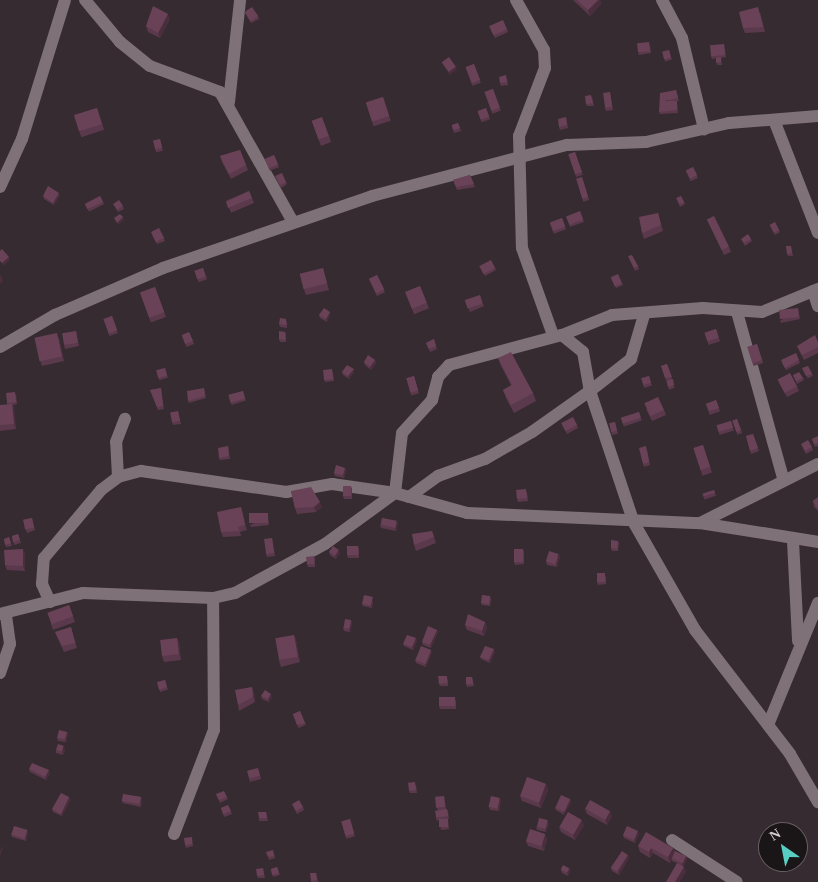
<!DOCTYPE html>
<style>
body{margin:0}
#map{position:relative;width:818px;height:882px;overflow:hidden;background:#362b30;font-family:Georgia,serif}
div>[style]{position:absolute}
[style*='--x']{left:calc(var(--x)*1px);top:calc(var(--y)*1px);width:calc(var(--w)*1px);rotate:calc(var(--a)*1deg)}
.minor>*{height:12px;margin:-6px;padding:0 6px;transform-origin:6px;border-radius:6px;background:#7e7178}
.wall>*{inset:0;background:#5b394c;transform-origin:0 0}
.shaded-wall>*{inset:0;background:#4a2e3e}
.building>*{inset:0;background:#6a4258;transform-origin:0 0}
span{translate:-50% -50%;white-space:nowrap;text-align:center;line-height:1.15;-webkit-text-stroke:4px #1a1517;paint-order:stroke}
.north{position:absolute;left:758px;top:822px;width:50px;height:50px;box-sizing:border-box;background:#1a1517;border:1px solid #655f62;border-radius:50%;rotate:327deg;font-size:14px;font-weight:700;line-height:20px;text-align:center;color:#d6cfd2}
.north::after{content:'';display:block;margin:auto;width:18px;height:22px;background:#57cec1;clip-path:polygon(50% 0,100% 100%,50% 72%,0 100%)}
</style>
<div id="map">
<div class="minor">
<i style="--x:85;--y:0;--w:55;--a:50.2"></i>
<i style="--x:120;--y:42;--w:38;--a:39"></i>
<i style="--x:150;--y:66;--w:75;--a:20.4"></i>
<i style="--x:220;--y:92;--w:149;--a:60.7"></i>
<i style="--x:516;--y:0;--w:57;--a:60.8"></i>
<i style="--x:544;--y:50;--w:18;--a:87"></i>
<i style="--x:545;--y:68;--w:73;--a:110.9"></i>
<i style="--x:519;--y:136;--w:112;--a:88.5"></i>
<i style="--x:522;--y:248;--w:92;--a:70.4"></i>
<i style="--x:662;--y:0;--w:43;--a:62.2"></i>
<i style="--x:682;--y:38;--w:94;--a:76.4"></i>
<i style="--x:229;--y:102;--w:103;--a:-83.8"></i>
<i style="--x:774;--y:120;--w:121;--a:68.7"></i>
<i style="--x:0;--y:187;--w:53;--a:-65.4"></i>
<i style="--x:22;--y:139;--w:145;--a:-72.8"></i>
<i style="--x:813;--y:291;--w:16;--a:72"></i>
<i style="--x:737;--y:312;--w:175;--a:74.5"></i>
<i style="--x:562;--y:335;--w:27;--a:39"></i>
<i style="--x:583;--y:352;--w:40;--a:80"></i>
<i style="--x:590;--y:391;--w:139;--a:71.6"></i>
<i style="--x:634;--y:523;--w:123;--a:60.3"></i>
<i style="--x:695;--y:630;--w:156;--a:52.5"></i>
<i style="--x:790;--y:754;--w:56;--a:59.7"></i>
<i style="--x:0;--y:347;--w:64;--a:-30.2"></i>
<i style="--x:55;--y:315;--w:118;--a:-23.5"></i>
<i style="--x:163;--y:268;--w:221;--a:-19"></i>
<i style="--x:372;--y:196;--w:202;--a:-14.7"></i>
<i style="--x:567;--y:145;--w:79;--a:-2.2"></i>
<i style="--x:646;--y:142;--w:85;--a:-12.9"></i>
<i style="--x:729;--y:123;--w:89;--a:-4.5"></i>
<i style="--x:118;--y:477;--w:35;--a:-93"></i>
<i style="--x:116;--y:442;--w:25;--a:-69"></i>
<i style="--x:409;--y:497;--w:36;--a:-36"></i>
<i style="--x:438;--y:476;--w:50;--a:-19.9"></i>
<i style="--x:485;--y:459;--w:54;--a:-29.9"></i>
<i style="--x:532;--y:432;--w:71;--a:-35.3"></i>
<i style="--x:590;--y:391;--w:52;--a:-38"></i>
<i style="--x:631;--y:359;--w:46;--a:-73.5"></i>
<i style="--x:700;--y:523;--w:132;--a:-26.6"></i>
<i style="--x:793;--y:541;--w:100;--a:87.1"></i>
<i style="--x:50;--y:602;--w:20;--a:-114"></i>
<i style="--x:42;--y:584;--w:26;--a:-86"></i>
<i style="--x:44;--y:558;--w:89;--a:-50"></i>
<i style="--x:101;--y:490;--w:21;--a:-37"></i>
<i style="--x:118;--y:477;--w:24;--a:-15"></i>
<i style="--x:141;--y:471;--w:147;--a:8.2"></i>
<i style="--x:286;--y:492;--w:47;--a:-9.9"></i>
<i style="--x:332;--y:484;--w:64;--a:8.1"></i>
<i style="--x:395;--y:493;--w:75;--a:15.5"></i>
<i style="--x:467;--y:513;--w:233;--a:2.5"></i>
<i style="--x:700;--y:523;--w:120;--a:9.1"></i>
<i style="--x:0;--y:614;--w:86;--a:-14.2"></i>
<i style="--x:83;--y:593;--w:130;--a:2.2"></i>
<i style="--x:213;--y:598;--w:23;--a:-13"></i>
<i style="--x:235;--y:593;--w:102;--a:-28.6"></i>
<i style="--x:325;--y:544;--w:87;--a:-36.1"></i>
<i style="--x:395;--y:493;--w:60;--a:-83.3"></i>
<i style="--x:402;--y:433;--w:45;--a:-47.7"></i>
<i style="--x:432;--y:400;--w:24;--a:-75"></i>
<i style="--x:438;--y:377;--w:16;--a:-47"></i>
<i style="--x:449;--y:365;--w:117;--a:-14.9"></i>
<i style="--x:562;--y:335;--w:54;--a:-21.8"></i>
<i style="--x:612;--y:315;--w:91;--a:-4.4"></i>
<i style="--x:703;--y:308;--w:59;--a:3.9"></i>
<i style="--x:762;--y:312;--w:61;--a:-22.3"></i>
<i style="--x:0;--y:673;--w:31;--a:-71"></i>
<i style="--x:10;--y:644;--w:30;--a:-98"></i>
<i style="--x:768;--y:725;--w:132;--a:-67.7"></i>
<i style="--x:174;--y:834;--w:111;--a:-69"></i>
<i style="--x:214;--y:730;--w:132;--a:-90.4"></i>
<i style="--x:672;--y:840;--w:77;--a:32.9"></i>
</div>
<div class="wall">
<i style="clip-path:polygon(573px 0,600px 0,601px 4px,590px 16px)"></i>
<i style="clip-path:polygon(244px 11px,258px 16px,259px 19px,251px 23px)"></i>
<i style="clip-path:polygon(760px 12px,765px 32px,745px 33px,743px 28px)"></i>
<i style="clip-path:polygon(170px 19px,160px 38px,148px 32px,146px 26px)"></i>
<i style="clip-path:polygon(489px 26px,507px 29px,508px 32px,495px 38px)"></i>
<i style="clip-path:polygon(724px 44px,726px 57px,721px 58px,722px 65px,717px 65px,716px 58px,712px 59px,711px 56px)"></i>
<i style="clip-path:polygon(650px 45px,651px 53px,639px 55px,638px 53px)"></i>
<i style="left:669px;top:50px;width:10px;height:7px;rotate:73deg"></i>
<i style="left:474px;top:64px;width:20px;height:9px;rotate:70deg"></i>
<i style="clip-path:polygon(507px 78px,508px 85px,501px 86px,500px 83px)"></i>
<i style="left:493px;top:89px;width:23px;height:9px;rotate:70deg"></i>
<i style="clip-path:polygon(676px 90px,679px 101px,677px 101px,678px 113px,660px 114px,659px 112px)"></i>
<i style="clip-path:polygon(610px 92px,613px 110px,606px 111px,605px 108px)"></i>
<i style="left:383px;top:97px;width:25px;height:18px;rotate:72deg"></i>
<i style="clip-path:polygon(592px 97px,594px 106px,587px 106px,586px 104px)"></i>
<i style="left:97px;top:108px;width:23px;height:24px;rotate:72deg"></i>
<i style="left:486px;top:108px;width:12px;height:9px;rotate:70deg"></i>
<i style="clip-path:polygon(566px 117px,568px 128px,560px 130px,559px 127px)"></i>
<i style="clip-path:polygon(312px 121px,329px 136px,331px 142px,321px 146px)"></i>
<i style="clip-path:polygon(458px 123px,461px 131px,454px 133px,452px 125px)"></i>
<i style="left:160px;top:139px;width:12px;height:7px;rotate:76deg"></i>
<i style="clip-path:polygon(240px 150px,248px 170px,231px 179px,222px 162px,220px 156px)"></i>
<i style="left:575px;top:152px;width:24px;height:7px;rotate:71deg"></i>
<i style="left:274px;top:155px;width:13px;height:10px;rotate:67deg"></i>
<i style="left:693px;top:167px;width:12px;height:8px;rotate:66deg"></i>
<i style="clip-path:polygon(470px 175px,475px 187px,457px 190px,453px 180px)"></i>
<i style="left:582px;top:177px;width:24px;height:6px;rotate:73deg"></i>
<i style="clip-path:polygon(276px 179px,286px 182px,287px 184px,281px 188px)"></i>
<i style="left:249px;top:191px;width:13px;height:25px;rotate:67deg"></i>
<i style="clip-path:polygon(60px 195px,54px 205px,44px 199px,43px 196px)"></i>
<i style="left:100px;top:196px;width:9px;height:17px;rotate:63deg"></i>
<i style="clip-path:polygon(681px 196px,685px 204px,680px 207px,676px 198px)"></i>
<i style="clip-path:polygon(113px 204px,123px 206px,124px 209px,118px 212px)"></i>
<i style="clip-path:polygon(580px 211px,584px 222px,570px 227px,569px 224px)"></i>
<i style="clip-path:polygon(658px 213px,663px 231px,644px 239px,642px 233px)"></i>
<i style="left:562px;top:218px;width:12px;height:13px;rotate:70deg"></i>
<i style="clip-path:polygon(707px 219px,729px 247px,731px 252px,724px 255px)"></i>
<i style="clip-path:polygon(770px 225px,779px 230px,780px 232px,775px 235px)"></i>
<i style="clip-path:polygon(152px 235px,164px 238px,165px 241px,157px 244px)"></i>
<i style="clip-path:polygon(741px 239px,751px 239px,752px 241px,745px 246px)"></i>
<i style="clip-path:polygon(791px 246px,793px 256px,788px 256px,787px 254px)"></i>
<i style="clip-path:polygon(628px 256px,638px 266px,639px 269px,635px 271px)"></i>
<i style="clip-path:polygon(479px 266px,495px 268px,496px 270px,485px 276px)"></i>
<i style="left:203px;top:268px;width:12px;height:9px;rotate:70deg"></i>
<i style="clip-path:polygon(323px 268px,329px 290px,306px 295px,304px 290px)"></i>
<i style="left:377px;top:275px;width:19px;height:9px;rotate:65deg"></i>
<i style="clip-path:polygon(611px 277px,622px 283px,623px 285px,616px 288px)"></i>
<i style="left:420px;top:286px;width:24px;height:16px;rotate:68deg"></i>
<i style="left:155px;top:287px;width:32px;height:16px;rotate:70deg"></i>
<i style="clip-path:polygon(465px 301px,483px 304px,484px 306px,470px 312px)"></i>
<i style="clip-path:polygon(798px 308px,800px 319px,781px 323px,780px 321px)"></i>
<i style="clip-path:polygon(330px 312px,330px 314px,327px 322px,320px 318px,319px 315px)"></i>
<i style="left:112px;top:316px;width:18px;height:9px;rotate:71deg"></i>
<i style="clip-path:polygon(287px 321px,287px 328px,280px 327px,279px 324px)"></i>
<i style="left:716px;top:329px;width:13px;height:12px;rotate:72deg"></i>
<i style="clip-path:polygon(76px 331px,79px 346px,65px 349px,64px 346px)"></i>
<i style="left:189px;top:332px;width:13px;height:8px;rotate:67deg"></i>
<i style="clip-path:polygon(285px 332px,286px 334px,286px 342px,280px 342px,279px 339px)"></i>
<i style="clip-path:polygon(59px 338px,64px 361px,42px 366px,40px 360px)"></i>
<i style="clip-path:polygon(434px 339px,437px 349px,430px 352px,426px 343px)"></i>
<i style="clip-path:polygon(818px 342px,818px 353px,804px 360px,797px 346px)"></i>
<i style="left:757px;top:344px;width:20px;height:10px;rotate:72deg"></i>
<i style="clip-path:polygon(796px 353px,800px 363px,786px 370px,782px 363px)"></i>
<i style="clip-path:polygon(498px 358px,533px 393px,536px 401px,514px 413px,506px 398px,503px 390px,511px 385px,501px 366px)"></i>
<i style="clip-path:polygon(375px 360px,376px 363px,371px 370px,365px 365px,364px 362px)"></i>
<i style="left:667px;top:364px;width:25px;height:6px;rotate:72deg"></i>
<i style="left:808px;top:366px;width:11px;height:6px;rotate:63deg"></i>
<i style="left:165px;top:368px;width:10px;height:9px;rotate:73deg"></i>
<i style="clip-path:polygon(333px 372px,334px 381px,325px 382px,324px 379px)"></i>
<i style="clip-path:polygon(342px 372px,354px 372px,349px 379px,343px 375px)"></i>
<i style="clip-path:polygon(793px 375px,803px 378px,804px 380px,797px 384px)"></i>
<i style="left:414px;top:376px;width:18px;height:8px;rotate:74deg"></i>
<i style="left:649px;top:376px;width:10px;height:8px;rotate:73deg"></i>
<i style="clip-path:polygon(778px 380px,797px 386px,799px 391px,787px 397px,780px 385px)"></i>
<i style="clip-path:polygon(161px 388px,164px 409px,158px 410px,150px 390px)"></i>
<i style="clip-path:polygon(204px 388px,206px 398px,189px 403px,188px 401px)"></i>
<i style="left:243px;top:391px;width:10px;height:15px;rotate:73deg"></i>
<i style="clip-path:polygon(16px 394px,17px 404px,13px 405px,14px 409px,16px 429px,0 431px,0 405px,7px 405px,7px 403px)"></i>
<i style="left:716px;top:400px;width:12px;height:11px;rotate:70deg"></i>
<i style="clip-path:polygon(646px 409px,664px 410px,666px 415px,652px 421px)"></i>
<i style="clip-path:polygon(178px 411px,181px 424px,173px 425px,172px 422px)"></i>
<i style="left:639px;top:412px;width:9px;height:19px;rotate:72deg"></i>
<i style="left:737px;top:419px;width:15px;height:5px;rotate:70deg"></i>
<i style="left:731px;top:421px;width:10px;height:15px;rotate:73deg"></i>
<i style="left:615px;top:422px;width:12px;height:6px;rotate:76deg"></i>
<i style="clip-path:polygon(561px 423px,577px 425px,578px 428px,567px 434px)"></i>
<i style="clip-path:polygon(753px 434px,759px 451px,751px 454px,746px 436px)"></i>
<i style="clip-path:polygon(818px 436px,818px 446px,815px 447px,812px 439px)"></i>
<i style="left:703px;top:445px;width:29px;height:10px;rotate:72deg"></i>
<i style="clip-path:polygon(228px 446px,230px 459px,220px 460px,219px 458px)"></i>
<i style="clip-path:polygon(802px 446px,812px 447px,813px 450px,806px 454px)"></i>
<i style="clip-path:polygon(647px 449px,650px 465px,644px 467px,643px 464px)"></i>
<i style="clip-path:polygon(345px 468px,346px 471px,344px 478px,335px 476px,334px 473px)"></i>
<i style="clip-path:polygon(351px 486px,352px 489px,352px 499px,344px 499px,343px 496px)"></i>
<i style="left:714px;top:490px;width:6px;height:12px;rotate:72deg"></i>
<i style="clip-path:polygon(291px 491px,322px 507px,316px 512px,297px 514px,295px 508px)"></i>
<i style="clip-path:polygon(527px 492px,528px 501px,518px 502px,517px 499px)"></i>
<i style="clip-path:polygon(818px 497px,818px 511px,814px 507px,813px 501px)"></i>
<i style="clip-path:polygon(241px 507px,247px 530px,240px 532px,241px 536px,223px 537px,221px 532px)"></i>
<i style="clip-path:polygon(268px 516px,269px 525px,251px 527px,250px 525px)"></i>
<i style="clip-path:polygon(32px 518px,35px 530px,27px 533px,23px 520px)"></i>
<i style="clip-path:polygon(398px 523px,396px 531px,381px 528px,380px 525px)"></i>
<i style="clip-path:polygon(432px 531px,436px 543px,416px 551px,414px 545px)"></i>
<i style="clip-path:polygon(18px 534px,21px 543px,14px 545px,12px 536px)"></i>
<i style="clip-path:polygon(9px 537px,12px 546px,6px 547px,4px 539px)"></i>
<i style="clip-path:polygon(272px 538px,275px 556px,267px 557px,266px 554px)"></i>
<i style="clip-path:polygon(618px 541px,619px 543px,618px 551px,612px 551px,611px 548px)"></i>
<i style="clip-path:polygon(358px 546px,359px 549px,359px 558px,348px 558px,347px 555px)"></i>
<i style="clip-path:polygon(523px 549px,524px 552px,524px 564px,515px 565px,514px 562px)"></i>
<i style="clip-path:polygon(329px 552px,340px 553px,336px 559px,330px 555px)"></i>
<i style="clip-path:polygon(25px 554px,25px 571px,7px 570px,5px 565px)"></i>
<i style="clip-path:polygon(314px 556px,315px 559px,315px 567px,308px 567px,307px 564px)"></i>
<i style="clip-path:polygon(560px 556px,557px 567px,547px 565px,546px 562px)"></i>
<i style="clip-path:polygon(606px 576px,606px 584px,598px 585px,597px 582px)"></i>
<i style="clip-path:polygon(490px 596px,491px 599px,490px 606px,482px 605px,481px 603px)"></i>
<i style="clip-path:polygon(373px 600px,372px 608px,363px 606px,362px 604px)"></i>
<i style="clip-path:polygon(69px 605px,75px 622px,53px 630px,51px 624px)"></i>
<i style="clip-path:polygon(351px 620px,352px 623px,350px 632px,344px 631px,343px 628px)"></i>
<i style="clip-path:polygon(485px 622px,487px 628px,484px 636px,467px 630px,465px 625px)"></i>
<i style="clip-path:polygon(71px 627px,77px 648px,64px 652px,55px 632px)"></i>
<i style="clip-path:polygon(437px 630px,438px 632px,431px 648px,423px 645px,422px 642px)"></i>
<i style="clip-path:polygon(294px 635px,296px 640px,300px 662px,281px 667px,279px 661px)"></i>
<i style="clip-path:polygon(177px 638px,179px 643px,181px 660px,164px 662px,162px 656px)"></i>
<i style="clip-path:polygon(417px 641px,413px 650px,404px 646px,403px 644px)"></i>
<i style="clip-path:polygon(432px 652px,426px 667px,416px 663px,415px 660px)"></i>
<i style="clip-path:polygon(495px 652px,490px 663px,481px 659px,480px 657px)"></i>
<i style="clip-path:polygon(472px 677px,474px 686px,467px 687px,466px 684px)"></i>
<i style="clip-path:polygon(448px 679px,448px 686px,440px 686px,439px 684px)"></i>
<i style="left:165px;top:680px;width:10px;height:8px;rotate:73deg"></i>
<i style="clip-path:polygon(252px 687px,254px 693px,255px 702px,239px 711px,238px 705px)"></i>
<i style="clip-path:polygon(261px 696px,272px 697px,269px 702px,262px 699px)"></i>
<i style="clip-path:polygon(456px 700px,456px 709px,440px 709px,439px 706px)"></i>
<i style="left:300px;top:711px;width:15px;height:8px;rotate:67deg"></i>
<i style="clip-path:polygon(67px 732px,68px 734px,66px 742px,58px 741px,57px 738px)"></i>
<i style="clip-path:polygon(65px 749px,63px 755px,56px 753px,56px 750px)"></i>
<i style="clip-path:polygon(29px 769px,50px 773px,46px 780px,30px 772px)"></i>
<i style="clip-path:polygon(247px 771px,259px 771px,261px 779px,250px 782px)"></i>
<i style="clip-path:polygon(546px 784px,548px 790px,541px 808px,522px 801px,520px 796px)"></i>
<i style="clip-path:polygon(416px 785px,417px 793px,410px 793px,409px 791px)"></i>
<i style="clip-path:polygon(216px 794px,227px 797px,228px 799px,220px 803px)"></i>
<i style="clip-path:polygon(444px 796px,446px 809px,448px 811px,449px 819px,448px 819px,449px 829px,441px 830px,439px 820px,437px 821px,436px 818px,438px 810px,437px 808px)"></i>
<i style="clip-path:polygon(69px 797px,70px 800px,62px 816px,53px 812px,52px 809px)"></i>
<i style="clip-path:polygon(141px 797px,142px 800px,141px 807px,123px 803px,122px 801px)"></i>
<i style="clip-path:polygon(570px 799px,571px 802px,564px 815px,556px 810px,555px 808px)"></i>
<i style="clip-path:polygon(501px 800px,499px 811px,490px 810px,489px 807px)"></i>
<i style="clip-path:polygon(292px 804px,303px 807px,304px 810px,297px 814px)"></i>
<i style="clip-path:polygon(228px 805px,232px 814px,224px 817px,221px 808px)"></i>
<i style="clip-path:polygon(585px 809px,612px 816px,607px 825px,587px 814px)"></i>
<i style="clip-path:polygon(266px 812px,268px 821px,259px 821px,259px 818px)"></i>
<i style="left:350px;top:819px;width:18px;height:9px;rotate:74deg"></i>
<i style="clip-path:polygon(549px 823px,546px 832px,537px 830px,536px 827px)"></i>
<i style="clip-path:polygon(584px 825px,575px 840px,561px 832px,559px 827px)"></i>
<i style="clip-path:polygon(28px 833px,26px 841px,12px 837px,11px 834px)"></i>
<i style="clip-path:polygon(545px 834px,547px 840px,544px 851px,528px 846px,526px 841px)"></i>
<i style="clip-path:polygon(639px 834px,635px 843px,624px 838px,623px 835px)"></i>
<i style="clip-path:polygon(192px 837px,193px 846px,186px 848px,185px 845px)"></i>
<i style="clip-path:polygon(638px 846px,673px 848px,675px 852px,686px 856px,687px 859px,683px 867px,686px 872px,677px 863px,672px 861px,672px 859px,670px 863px,653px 853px,650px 858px,640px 852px)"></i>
<i style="clip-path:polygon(274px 853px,275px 858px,269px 860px,268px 857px)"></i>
<i style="clip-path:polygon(628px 855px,629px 858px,619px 875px,612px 871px,611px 868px)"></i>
<i style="clip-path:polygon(277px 867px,280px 875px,273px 877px,271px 869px)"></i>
<i style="clip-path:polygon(263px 868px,265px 878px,258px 878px,257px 876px)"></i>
<i style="clip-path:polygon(569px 868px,570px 871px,568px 876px,562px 873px,561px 870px)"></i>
<i style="clip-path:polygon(316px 873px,318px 882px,311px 882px,311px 881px)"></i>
</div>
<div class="shaded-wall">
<i style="clip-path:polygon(598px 0,600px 0,601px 4px,590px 16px,588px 10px)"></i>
<i style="clip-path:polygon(168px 14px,170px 19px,160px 38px,158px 33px)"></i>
<i style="clip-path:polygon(456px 67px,457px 70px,449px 75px,448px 72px)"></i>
<i style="clip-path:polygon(59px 193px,60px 195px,54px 205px,53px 203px)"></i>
<i style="clip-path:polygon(123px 217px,124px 220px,118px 225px,117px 223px)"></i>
<i style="clip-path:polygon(9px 257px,10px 260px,3px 266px,2px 263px)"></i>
<i style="clip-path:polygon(1px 275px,3px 281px,0 284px,0 276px)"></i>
<i style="clip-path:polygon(330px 312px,330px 314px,327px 322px,326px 319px)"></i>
<i style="clip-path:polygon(57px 333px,59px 338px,64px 361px,62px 356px)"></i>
<i style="clip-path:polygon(375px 360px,376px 363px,371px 370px,370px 367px)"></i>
<i style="clip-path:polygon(354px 369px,354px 372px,349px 379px,348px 376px)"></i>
<i style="clip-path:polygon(12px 404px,14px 409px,16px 429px,14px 424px)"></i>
<i style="clip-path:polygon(345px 468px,346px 471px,344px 478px,343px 475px)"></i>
<i style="clip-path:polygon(320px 502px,322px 507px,316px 512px,314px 507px)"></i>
<i style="clip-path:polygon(241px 507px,243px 512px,247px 530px,245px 525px)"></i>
<i style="clip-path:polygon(397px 521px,398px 523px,396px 531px,395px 528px)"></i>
<i style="clip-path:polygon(23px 549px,25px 554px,25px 571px,23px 566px)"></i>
<i style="clip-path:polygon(339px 550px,340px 553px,336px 559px,335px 556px)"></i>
<i style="clip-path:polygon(559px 554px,560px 556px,557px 567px,556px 564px)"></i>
<i style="clip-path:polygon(373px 597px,373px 600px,372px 608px,371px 605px)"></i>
<i style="clip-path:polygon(351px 620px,352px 623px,350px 632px,349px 629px)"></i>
<i style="clip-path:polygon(485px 622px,487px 628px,484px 636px,482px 631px)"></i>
<i style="clip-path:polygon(437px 630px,438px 632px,431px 648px,430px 645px)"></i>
<i style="clip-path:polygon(294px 635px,296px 640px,300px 662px,298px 657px)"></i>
<i style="clip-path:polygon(177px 638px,179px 643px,181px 660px,179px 654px)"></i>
<i style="clip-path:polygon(416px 638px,417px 641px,413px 650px,412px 647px)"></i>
<i style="clip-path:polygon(494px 649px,495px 652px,490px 663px,489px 660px)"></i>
<i style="clip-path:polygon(431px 650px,432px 652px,426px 667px,425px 664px)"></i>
<i style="clip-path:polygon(252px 687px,254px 693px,255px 702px,253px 697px)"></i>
<i style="clip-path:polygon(271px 694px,272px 697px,269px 702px,268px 699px)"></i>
<i style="clip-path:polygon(67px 732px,68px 734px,66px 742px,65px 739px)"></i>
<i style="clip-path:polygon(64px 746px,65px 749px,63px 755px,62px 752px)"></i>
<i style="clip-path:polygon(49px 770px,50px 773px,46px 780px,45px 777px)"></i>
<i style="clip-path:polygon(546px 784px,548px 790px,541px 808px,539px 803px)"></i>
<i style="clip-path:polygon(69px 797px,70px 800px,62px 816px,61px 814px)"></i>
<i style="clip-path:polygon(141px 797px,142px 800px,141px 807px,140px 804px)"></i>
<i style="clip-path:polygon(500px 798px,501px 800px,499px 811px,498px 808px)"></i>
<i style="clip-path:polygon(570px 799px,571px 802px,564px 815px,563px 812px)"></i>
<i style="clip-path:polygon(610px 811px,612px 816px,607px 825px,605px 819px)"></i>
<i style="clip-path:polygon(548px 820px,549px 823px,546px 832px,545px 830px)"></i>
<i style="clip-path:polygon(582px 820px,584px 825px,575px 840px,573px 835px)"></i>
<i style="clip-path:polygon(27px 830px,28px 833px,26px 841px,25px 838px)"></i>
<i style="clip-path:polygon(638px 831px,639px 834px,635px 843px,634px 840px)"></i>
<i style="clip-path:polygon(545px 834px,547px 840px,544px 851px,542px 846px)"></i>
<i style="clip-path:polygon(2px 846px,3px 848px,0 856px,0 851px)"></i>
<i style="clip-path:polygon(651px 848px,653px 853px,650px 858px,649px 852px)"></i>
<i style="clip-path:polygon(673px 848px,675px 853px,670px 863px,668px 857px)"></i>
<i style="clip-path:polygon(628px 855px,629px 858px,619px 875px,618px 872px)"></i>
<i style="clip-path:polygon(686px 856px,687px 859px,683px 867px,682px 864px)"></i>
<i style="clip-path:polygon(684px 867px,686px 872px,680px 882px,675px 882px)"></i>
<i style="clip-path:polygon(569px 868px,570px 871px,568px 876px,567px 873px)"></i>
</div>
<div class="building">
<i style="clip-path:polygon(577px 0,598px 0,588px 10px)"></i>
<i style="clip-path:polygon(153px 6px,168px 14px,158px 33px,146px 26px)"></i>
<i style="left:252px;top:7px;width:11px;height:9px;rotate:56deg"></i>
<i style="clip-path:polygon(758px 7px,763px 27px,743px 28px,739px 12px)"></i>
<i style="left:503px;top:20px;width:10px;height:15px;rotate:66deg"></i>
<i style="left:649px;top:42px;width:9px;height:12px;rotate:84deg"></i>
<i style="left:724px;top:44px;width:11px;height:14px;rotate:85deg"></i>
<i style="left:669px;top:50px;width:8px;height:7px;rotate:76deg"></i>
<i style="left:449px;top:57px;width:12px;height:9px;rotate:55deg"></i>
<i style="clip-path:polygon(721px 57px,721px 62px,716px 63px,716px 58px)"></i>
<i style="left:474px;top:64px;width:17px;height:9px;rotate:69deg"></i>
<i style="clip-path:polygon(506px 75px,507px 82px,500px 83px,499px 77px)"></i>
<i style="left:493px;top:89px;width:20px;height:9px;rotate:70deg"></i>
<i style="clip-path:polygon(676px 90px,678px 98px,665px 101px,677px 101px,677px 110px,659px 112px,660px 93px)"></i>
<i style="left:610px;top:92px;width:15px;height:7px;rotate:82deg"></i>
<i style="clip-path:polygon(591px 95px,593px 103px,586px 104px,585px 96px)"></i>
<i style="left:383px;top:97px;width:20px;height:18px;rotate:72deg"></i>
<i style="left:97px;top:108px;width:17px;height:24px;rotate:73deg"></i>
<i style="left:486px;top:108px;width:9px;height:9px;rotate:69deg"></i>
<i style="left:322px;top:117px;width:20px;height:11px;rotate:70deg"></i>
<i style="clip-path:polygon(566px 117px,567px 125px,559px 127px,558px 119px)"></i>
<i style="clip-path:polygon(458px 123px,460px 128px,453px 130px,452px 125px)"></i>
<i style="left:160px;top:139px;width:9px;height:7px;rotate:77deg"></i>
<i style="clip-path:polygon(240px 150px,246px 165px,229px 174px,220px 156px)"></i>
<i style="left:575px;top:152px;width:21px;height:7px;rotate:71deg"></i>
<i style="left:274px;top:155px;width:10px;height:10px;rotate:66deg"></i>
<i style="left:693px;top:167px;width:9px;height:8px;rotate:63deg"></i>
<i style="clip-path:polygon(282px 173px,286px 182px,280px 185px,275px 176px)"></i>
<i style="clip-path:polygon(470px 175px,474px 184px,456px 187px,453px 180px)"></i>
<i style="left:582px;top:177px;width:21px;height:6px;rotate:73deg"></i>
<i style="clip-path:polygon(48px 186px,59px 193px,53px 203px,43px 196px)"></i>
<i style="clip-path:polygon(249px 191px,252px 198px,228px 208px,226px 202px)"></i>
<i style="clip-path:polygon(100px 196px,103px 202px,87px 209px,85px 204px)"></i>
<i style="left:681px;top:196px;width:7px;height:5px;rotate:63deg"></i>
<i style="left:119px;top:200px;width:7px;height:7px;rotate:56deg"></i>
<i style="left:580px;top:211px;width:9px;height:15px;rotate:69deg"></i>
<i style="clip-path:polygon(658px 213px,661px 225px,642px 233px,639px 217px)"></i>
<i style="clip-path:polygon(120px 214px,123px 217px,117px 223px,114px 218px)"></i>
<i style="left:714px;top:216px;width:34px;height:8px;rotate:64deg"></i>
<i style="left:562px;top:218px;width:9px;height:13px;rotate:69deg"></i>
<i style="left:775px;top:222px;width:9px;height:6px;rotate:63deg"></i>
<i style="left:159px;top:228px;width:11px;height:9px;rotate:63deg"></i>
<i style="clip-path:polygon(748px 234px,751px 239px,744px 243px,741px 239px)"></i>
<i style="clip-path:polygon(786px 246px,791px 246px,792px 253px,787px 254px)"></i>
<i style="clip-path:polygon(2px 249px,9px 257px,2px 263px,0 261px,0 251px)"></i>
<i style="clip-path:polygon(632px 255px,638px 266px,634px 268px,628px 256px)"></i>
<i style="left:491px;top:260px;width:9px;height:13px;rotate:63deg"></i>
<i style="left:203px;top:268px;width:9px;height:9px;rotate:72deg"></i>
<i style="left:323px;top:268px;width:16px;height:24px;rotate:76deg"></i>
<i style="left:618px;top:274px;width:10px;height:8px;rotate:66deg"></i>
<i style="left:377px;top:275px;width:16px;height:9px;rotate:63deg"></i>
<i style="left:420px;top:286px;width:18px;height:16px;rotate:68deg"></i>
<i style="left:155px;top:287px;width:27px;height:16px;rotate:70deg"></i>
<i style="left:480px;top:295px;width:9px;height:16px;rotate:72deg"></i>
<i style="clip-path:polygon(324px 308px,330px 312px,326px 319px,319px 315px)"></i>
<i style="left:798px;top:308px;width:9px;height:19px;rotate:84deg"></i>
<i style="left:112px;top:316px;width:15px;height:9px;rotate:70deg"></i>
<i style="clip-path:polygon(280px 318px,286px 319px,286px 325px,279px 324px)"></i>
<i style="left:716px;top:329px;width:9px;height:12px;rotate:72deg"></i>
<i style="left:76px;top:331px;width:12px;height:14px;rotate:81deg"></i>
<i style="clip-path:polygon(279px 331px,285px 332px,285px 340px,279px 339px)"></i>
<i style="clip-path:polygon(189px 332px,193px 341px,185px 344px,182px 335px)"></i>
<i style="left:57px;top:333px;width:24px;height:23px;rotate:78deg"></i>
<i style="clip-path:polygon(815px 335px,818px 342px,818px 347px,802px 355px,797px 346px)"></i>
<i style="clip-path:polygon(434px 339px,436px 346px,429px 349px,426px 343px)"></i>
<i style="left:757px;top:344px;width:17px;height:10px;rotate:73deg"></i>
<i style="clip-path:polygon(511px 352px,533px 393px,511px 405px,503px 390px,512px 385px,498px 358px)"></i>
<i style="clip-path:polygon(796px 353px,799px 360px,785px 368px,781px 360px)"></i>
<i style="clip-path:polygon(368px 355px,375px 360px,370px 367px,364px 362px)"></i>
<i style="clip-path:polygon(667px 364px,672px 377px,665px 378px,661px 366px)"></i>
<i style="clip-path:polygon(347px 365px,354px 369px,348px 376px,342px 372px)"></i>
<i style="clip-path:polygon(808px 366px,812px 374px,806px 376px,802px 368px)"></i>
<i style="left:165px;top:368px;width:8px;height:9px;rotate:76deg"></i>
<i style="left:332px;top:369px;width:10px;height:9px;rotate:84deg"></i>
<i style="clip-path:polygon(799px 372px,803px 378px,796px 381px,793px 375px)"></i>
<i style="left:790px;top:373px;width:15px;height:14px;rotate:62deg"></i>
<i style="left:414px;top:376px;width:15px;height:8px;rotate:74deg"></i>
<i style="left:649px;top:376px;width:7px;height:8px;rotate:74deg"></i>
<i style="clip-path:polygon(673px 379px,674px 385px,668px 387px,667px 381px)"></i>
<i style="clip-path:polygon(161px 388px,163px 406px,157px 407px,150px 390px)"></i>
<i style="clip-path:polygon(204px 388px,205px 396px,188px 401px,187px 391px)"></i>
<i style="left:243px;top:391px;width:8px;height:15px;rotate:76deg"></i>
<i style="left:15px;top:392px;width:10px;height:9px;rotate:84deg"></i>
<i style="left:658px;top:397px;width:14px;height:15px;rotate:65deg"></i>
<i style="clip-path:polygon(716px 400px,719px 408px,709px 411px,706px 404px)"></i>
<i style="clip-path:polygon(12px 404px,14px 424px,0 425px,0 405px)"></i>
<i style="left:178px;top:411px;width:10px;height:8px;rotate:79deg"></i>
<i style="left:639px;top:412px;width:6px;height:19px;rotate:72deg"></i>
<i style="left:573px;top:417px;width:9px;height:13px;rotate:63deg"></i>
<i style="left:737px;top:419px;width:12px;height:5px;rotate:70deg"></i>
<i style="left:731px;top:421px;width:7px;height:15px;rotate:74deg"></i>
<i style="left:615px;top:422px;width:9px;height:6px;rotate:77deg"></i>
<i style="clip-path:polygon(753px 434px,758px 448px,750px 451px,746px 436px)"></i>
<i style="clip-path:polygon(818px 436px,818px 443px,814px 444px,812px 439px)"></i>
<i style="left:808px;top:440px;width:8px;height:8px;rotate:60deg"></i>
<i style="left:703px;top:445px;width:23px;height:10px;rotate:72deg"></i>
<i style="clip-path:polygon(228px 446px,229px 456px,219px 458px,218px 448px)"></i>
<i style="clip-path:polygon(646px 446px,649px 462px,643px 464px,639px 448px)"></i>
<i style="clip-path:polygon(336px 465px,345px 468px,343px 475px,334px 473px)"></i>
<i style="left:343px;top:486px;width:8px;height:10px"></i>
<i style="clip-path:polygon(311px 487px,320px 502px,314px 507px,295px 508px,291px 491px)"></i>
<i style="left:526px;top:489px;width:9px;height:10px;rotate:84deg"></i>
<i style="left:714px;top:490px;width:3px;height:12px;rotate:72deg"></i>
<i style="clip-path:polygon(818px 497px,818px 507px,817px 508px,813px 501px)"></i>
<i style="clip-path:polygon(241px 507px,245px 525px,238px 527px,239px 531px,221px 532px,217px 512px)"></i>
<i style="left:268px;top:513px;width:10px;height:19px;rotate:90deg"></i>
<i style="left:32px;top:518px;width:10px;height:9px;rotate:79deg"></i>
<i style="left:382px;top:518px;width:15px;height:7px;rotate:11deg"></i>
<i style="clip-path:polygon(432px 531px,434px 537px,414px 545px,412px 534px)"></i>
<i style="clip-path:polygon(18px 534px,20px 540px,13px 542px,12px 536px)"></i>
<i style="clip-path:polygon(9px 537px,11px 543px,5px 545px,4px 539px)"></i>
<i style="left:272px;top:538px;width:15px;height:8px;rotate:82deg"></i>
<i style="clip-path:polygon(611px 540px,618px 541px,617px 549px,611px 548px)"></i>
<i style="left:333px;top:546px;width:7px;height:7px;rotate:34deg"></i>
<i style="left:347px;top:546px;width:11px;height:9px"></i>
<i style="clip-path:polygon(23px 549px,23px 566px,5px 565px,4px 550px)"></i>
<i style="left:523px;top:549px;width:13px;height:9px;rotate:90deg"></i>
<i style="left:549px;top:551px;width:10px;height:11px;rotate:17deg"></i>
<i style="clip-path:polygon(314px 556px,314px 564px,307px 564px,306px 557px)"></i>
<i style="left:605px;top:573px;width:9px;height:8px;rotate:90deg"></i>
<i style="left:364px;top:595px;width:9px;height:9px;rotate:13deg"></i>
<i style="left:482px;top:595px;width:8px;height:8px;rotate:7deg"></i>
<i style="left:69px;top:605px;width:12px;height:23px;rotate:70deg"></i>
<i style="clip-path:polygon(468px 614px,485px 622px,482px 631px,465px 625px)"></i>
<i style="left:345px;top:619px;width:6px;height:9px;rotate:9deg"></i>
<i style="clip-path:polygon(428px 626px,437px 630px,430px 645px,422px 642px)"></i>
<i style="clip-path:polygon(71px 627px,75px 643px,62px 646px,55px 632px)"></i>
<i style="left:294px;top:635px;width:22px;height:19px;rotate:80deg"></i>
<i style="clip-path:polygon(407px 635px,416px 638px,412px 647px,403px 644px)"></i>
<i style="left:177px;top:638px;width:16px;height:17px;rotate:83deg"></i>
<i style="left:421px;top:646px;width:11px;height:15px;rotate:22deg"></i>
<i style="clip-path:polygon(485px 646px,494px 649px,489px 660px,480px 657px)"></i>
<i style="clip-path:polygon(438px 676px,447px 676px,447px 683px,439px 684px)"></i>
<i style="clip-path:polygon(466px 677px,472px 677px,473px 684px,466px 684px)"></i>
<i style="clip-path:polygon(165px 680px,167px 687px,159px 690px,157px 682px)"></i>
<i style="clip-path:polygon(252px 687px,253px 697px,238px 705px,235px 690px)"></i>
<i style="clip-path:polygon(265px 690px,271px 694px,268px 699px,261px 696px)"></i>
<i style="left:455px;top:697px;width:9px;height:16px;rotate:90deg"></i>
<i style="clip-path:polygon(300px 711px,305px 723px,297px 725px,293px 714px)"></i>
<i style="clip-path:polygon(59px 730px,67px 732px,65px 739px,57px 738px)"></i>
<i style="left:58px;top:744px;width:6px;height:6px;rotate:18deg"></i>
<i style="clip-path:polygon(32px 763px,49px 770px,45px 777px,29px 769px)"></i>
<i style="left:258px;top:768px;width:8px;height:11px;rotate:76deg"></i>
<i style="left:527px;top:777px;width:20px;height:20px;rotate:20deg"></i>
<i style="left:415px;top:782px;width:8px;height:7px;rotate:83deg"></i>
<i style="clip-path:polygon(224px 791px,227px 797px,219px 800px,216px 794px)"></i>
<i style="clip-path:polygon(61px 793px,69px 797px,61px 814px,52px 809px)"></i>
<i style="left:123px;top:794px;width:18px;height:7px;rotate:9deg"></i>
<i style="left:561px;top:795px;width:10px;height:14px;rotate:24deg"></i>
<i style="left:444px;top:796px;width:11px;height:9px;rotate:85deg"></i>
<i style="left:491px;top:796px;width:9px;height:11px;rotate:13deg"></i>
<i style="left:299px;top:800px;width:8px;height:8px;rotate:60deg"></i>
<i style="left:590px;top:800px;width:23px;height:10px;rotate:29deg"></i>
<i style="clip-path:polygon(228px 805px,231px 811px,223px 814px,221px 808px)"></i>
<i style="left:447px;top:809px;width:7px;height:12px;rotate:82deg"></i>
<i style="clip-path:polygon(258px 812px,266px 812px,267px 818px,259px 818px)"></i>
<i style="left:568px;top:812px;width:16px;height:17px;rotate:30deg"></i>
<i style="left:539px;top:818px;width:9px;height:9px;rotate:13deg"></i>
<i style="left:350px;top:819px;width:15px;height:9px;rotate:74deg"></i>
<i style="left:448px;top:819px;width:8px;height:9px;rotate:90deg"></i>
<i style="left:14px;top:826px;width:14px;height:9px;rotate:17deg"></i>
<i style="left:627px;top:826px;width:12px;height:10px;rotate:24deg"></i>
<i style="left:530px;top:829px;width:16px;height:13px;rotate:18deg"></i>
<i style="clip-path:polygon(646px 832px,673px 848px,668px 857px,651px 848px,649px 852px,638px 846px)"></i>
<i style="clip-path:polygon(192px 837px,192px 844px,185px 845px,184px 838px)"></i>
<i style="clip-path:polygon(273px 850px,274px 856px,268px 857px,266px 852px)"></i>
<i style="left:622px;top:851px;width:7px;height:20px;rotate:34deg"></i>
<i style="left:675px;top:851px;width:12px;height:8px;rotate:24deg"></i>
<i style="clip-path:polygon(677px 863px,684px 867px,675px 882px,666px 882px)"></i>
<i style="left:563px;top:865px;width:7px;height:5px;rotate:27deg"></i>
<i style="clip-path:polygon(277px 867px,279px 873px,272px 875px,271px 869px)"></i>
<i style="left:263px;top:868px;width:7px;height:7px;rotate:82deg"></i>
<i style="clip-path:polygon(310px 873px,316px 873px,317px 880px,311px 881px)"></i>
</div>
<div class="north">N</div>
</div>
